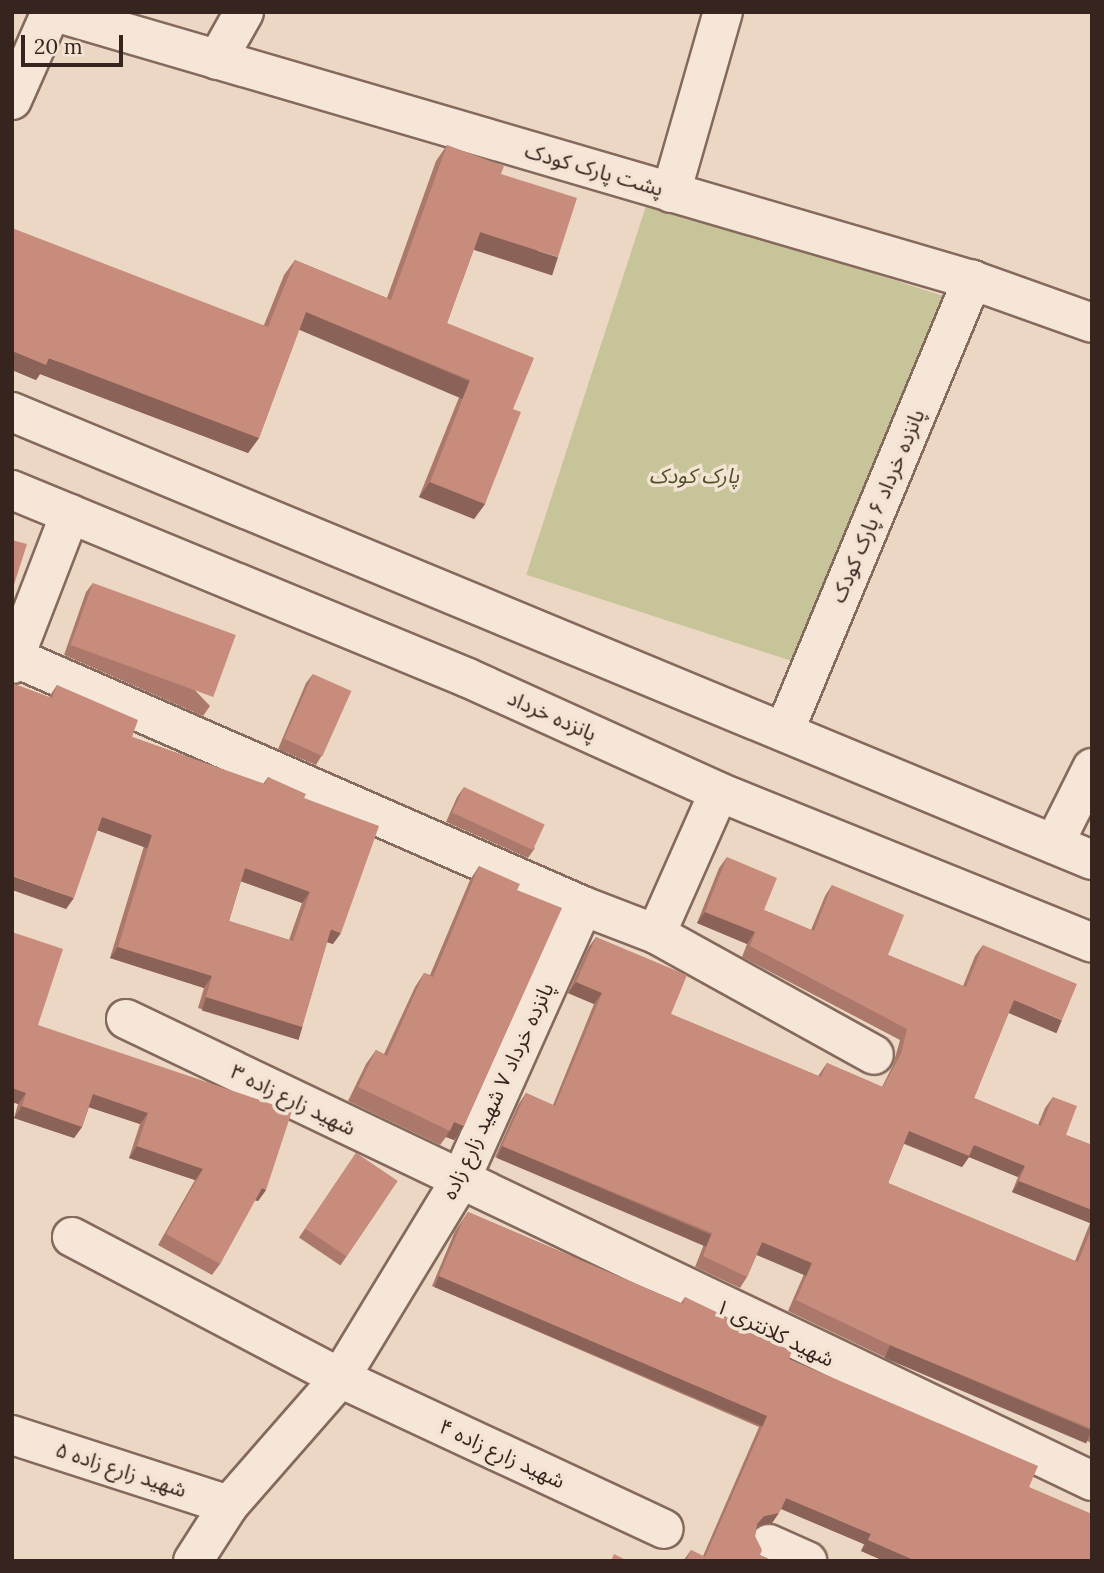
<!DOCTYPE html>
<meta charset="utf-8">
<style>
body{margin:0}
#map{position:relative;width:1104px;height:1573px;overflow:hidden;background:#ebd7c4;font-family:Lora,"Noto Sans Arabic",serif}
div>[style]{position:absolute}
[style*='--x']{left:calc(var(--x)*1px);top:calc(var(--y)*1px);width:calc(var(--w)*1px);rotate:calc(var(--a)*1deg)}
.green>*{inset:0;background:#c8c499;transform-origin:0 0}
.roads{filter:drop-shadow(2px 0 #85695c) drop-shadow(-2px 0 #85695c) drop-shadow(0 2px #85695c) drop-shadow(0 -2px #85695c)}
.minor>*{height:38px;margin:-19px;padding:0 19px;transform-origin:19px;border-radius:19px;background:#f6e6d7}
.secondary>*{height:38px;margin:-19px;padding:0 19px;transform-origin:19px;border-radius:19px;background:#f6e6d7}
.wall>*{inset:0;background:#ab786b;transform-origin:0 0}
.shaded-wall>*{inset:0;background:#8b6257;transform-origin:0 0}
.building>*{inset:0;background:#c78c7c;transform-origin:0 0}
span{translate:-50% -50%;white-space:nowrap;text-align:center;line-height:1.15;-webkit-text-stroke:7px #f3e3d3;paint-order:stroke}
.street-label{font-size:21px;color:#36251f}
.park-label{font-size:21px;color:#4f5127;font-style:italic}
.frame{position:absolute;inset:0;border:14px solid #36251f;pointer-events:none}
.scale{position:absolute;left:21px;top:35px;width:102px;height:32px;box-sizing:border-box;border:4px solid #36251f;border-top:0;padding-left:9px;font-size:21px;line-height:24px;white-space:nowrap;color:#36251f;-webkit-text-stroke:5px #f3e3d3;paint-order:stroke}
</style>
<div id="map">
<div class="green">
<i style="left:648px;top:200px;width:312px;height:394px;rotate:18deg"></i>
</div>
<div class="roads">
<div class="minor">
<i style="--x:55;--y:12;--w:955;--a:16.29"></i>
<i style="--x:972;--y:280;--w:127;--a:19.7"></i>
<i style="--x:217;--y:60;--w:55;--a:-60.6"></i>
<i style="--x:12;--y:100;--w:96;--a:-66.1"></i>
<i style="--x:671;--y:193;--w:188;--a:-74"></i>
<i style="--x:16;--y:658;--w:619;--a:23.62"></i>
<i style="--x:12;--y:664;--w:161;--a:-68.9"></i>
<i style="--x:784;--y:732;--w:490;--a:-67.4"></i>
<i style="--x:1054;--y:844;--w:85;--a:-63.4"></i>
<i style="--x:656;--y:934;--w:249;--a:29"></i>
<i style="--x:126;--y:1019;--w:1071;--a:25.56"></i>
<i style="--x:72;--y:1237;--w:303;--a:27.7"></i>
<i style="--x:340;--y:1378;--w:357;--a:25"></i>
<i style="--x:12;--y:1435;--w:228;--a:17.9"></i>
<i style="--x:769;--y:1544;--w:42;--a:24.1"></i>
<i style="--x:193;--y:1561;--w:67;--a:-57.3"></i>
<i style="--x:229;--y:1505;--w:169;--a:-48.8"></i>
<i style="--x:340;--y:1378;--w:231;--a:-58.7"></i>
<i style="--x:460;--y:1181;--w:301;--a:-65.9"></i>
<i style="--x:583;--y:906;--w:78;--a:21"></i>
<i style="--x:656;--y:934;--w:155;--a:-66.1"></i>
</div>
<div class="secondary">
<i style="--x:12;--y:412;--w:1169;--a:22.53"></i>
<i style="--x:12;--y:490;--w:493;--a:22.4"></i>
<i style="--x:468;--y:678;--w:276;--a:24.4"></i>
<i style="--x:719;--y:792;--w:402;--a:22"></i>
</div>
</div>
<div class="wall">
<i style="clip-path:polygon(447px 145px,501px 174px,548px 272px,474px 249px,447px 323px,513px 409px,485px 504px,474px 519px,419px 497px,460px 395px,299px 329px,259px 438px,248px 453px,40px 374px,36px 380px,12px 370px,264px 325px,284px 275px,295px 260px,387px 298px,436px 161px)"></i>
<i style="clip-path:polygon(93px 583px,210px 706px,203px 716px,64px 655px,86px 592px)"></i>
<i style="clip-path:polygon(313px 674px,322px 755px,316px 765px,278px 749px,306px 683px)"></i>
<i style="clip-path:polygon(evenodd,57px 685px,132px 737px,263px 784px,268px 777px,304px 798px,333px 944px,327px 942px,302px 1027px,294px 1038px,198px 1008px,204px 988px,110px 958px,144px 846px,97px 830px,66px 909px,49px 697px,57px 685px,241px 881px,302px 903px,289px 940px,229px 921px,241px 881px)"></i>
<i style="clip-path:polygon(464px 787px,535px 848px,528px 858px,446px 822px,457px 797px)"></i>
<i style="clip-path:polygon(evenodd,727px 857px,764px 910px,811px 930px,825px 896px,832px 885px,888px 955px,963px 986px,975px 956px,983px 945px,1054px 1031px,1009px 1012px,974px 1098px,1038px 1125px,1045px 1108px,1053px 1097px,1066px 1135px,1092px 1145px,1092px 1443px,882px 1356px,788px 1311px,804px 1274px,757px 1254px,747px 1277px,740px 1288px,695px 1267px,704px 1244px,495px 1157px,518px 1105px,526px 1093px,553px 1105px,594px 1004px,568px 993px,588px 948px,596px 937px,671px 1014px,818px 1076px,827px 1063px,882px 1087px,893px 1065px,900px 1040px,742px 957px,747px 944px,697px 923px,719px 868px,727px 857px,904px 1144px,962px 1167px,969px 1157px,1018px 1177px,1012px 1192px,1090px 1223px,1075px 1261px,888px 1183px,904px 1144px)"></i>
<i style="clip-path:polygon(479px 866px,517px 890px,464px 1126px,454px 1140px,446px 1137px,440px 1145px,348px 1101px,366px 1064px,376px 1050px,384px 1054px,415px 987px,424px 973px,430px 975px,470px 880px)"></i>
<i style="clip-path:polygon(12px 932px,38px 1025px,266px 1190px,258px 1201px,255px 1200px,220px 1264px,212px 1275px,158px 1245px,195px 1180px,129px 1158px,140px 1124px,89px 1107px,82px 1127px,74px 1138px,14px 1118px,18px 1104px,12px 1102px)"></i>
<i style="left:356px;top:1153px;width:50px;height:102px;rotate:34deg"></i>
<i style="clip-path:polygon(468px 1212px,681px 1303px,685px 1297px,789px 1359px,1029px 1487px,1092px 1561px,884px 1561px,861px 1551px,864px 1544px,781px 1509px,772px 1523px,757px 1526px,755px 1536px,760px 1555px,773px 1561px,683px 1561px,691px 1550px,703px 1556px,759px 1427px,432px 1286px,455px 1231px)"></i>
</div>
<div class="shaded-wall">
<i style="left:480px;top:232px;width:82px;height:19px;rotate:18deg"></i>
<i style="left:306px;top:312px;width:178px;height:19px;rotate:23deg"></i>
<i style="clip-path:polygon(12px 351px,49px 358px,259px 438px,248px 453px,40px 374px,36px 380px,12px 370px)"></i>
<i style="clip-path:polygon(430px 482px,485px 504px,474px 519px,419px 497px)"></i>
<i style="left:102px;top:817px;width:53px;height:14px;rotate:20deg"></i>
<i style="clip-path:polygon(245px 868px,310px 892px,302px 903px,237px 880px)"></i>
<i style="clip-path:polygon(12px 876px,74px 898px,66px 909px,12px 890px)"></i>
<i style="clip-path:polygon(705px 912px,755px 932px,747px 944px,697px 923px)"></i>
<i style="clip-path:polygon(331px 929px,341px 933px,333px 944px,323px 941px)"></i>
<i style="clip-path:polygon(118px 947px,212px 976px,204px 988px,110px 958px)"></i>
<i style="clip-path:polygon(576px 982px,602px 993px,594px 1004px,568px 993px)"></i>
<i style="left:206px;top:997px;width:101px;height:14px;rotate:17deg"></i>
<i style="left:1014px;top:1000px;width:52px;height:14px;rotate:23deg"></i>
<i style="clip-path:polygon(12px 1088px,26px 1093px,18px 1104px,12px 1102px)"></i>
<i style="clip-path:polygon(93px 1094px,148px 1113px,140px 1124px,85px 1106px)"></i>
<i style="clip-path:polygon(22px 1106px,82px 1127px,74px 1138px,14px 1118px)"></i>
<i style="clip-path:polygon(454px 1122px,464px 1126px,454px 1140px,446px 1137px)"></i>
<i style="clip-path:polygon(909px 1131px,974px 1145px,1025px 1166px,1018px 1177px,969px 1157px,962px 1167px,901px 1142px)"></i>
<i style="clip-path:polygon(137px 1146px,203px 1169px,195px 1180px,129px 1158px)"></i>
<i style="left:502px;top:1146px;width:227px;height:13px;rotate:23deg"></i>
<i style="clip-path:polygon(1019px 1181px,1092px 1210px,1092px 1220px,1090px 1223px,1012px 1192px)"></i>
<i style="clip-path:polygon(262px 1188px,266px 1190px,258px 1201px,254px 1200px)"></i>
<i style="left:762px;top:1242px;width:54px;height:14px;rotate:23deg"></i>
<i style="left:439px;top:1276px;width:357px;height:12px;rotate:23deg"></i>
<i style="left:890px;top:1345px;width:219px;height:14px;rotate:23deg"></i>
<i style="left:786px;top:1498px;width:92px;height:12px;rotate:23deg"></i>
<i style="clip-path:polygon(779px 1513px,772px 1523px,757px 1526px,757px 1524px,764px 1516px)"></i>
<i style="clip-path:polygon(868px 1540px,916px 1561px,884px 1561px,861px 1551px)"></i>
</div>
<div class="building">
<i style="clip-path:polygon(447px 145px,504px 166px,501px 174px,577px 198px,558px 257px,480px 232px,447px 323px,534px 358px,513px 409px,521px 412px,485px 504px,430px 482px,470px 380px,306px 312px,259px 438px,49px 358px,46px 365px,12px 351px,12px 228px,268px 327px,295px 260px,391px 300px)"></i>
<i style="clip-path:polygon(12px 540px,27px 544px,12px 591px)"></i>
<i style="left:93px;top:583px;width:152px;height:66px;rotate:20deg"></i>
<i style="left:313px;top:674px;width:42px;height:71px;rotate:24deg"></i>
<i style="clip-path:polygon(evenodd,12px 683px,52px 698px,57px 685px,138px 720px,132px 737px,265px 784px,268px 777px,306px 794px,304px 798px,379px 826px,341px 933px,331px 929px,302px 1027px,206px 997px,212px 976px,118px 947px,152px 835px,102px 817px,74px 898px,12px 876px,12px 683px,245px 868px,310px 892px,293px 941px,229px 921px,245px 868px)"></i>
<i style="left:464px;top:787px;width:89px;height:28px;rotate:25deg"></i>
<i style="clip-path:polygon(727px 857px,777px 878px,764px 910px,814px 931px,832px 885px,904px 915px,888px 955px,966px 987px,983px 945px,1077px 984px,1062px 1020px,1014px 1000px,974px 1098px,1041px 1126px,1053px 1097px,1077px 1106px,1066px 1135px,1092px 1145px,1092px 1210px,1019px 1181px,1025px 1166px,974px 1145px,969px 1156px,909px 1131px,888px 1183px,1078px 1262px,1092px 1227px,1092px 1429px,890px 1345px,796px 1300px,812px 1263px,762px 1242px,747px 1277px,703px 1256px,712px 1233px,502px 1146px,526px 1093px,555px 1106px,602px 993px,576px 982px,596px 937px,687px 975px,671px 1014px,821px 1077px,827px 1063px,883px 1087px,901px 1054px,907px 1029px,750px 946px,755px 932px,705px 912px)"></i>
<i style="clip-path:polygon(479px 866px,520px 884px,517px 890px,562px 908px,464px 1126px,454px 1122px,450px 1131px,358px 1087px,376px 1050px,387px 1056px,424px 973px,433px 977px)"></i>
<i style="clip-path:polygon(12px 932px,63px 949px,38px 1025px,292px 1111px,266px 1190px,262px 1188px,220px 1264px,166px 1234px,203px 1169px,137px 1146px,148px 1113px,93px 1094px,82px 1127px,22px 1106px,26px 1093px,12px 1088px)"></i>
<i style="left:356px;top:1153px;width:50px;height:91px;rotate:34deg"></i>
<i style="clip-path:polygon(468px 1212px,683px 1304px,685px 1297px,731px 1319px,729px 1323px,792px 1351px,789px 1359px,1038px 1466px,1029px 1487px,1092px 1514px,1092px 1561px,916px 1561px,868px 1540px,871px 1534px,786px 1498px,779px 1513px,764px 1516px,757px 1524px,755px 1536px,762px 1550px,760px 1555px,773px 1561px,686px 1561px,691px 1550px,705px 1557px,767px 1416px,439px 1276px,463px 1220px)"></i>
<i style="clip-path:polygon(614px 1554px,628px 1561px,611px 1561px)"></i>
</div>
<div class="street-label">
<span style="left:594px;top:170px;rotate:16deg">پشت پارک کودک</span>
<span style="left:878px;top:506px;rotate:-67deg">پانزده خرداد ۶ پارک کودک</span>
<span style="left:552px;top:716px;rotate:24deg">پانزده خرداد</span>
<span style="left:498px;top:1091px;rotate:-65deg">پانزده خرداد ۷ شهید زارع زاده</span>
<span style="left:293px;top:1100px;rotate:26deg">شهید زارع زاده ۳</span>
<span style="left:775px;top:1333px;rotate:26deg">شهید کلانتری ۱</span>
<span style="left:502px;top:1454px;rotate:25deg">شهید زارع زاده ۴</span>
<span style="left:121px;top:1470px;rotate:18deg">شهید زارع زاده ۵</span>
</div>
<div class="park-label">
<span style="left:694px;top:476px">پارک کودک</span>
</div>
<div class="frame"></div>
<div class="scale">20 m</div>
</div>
